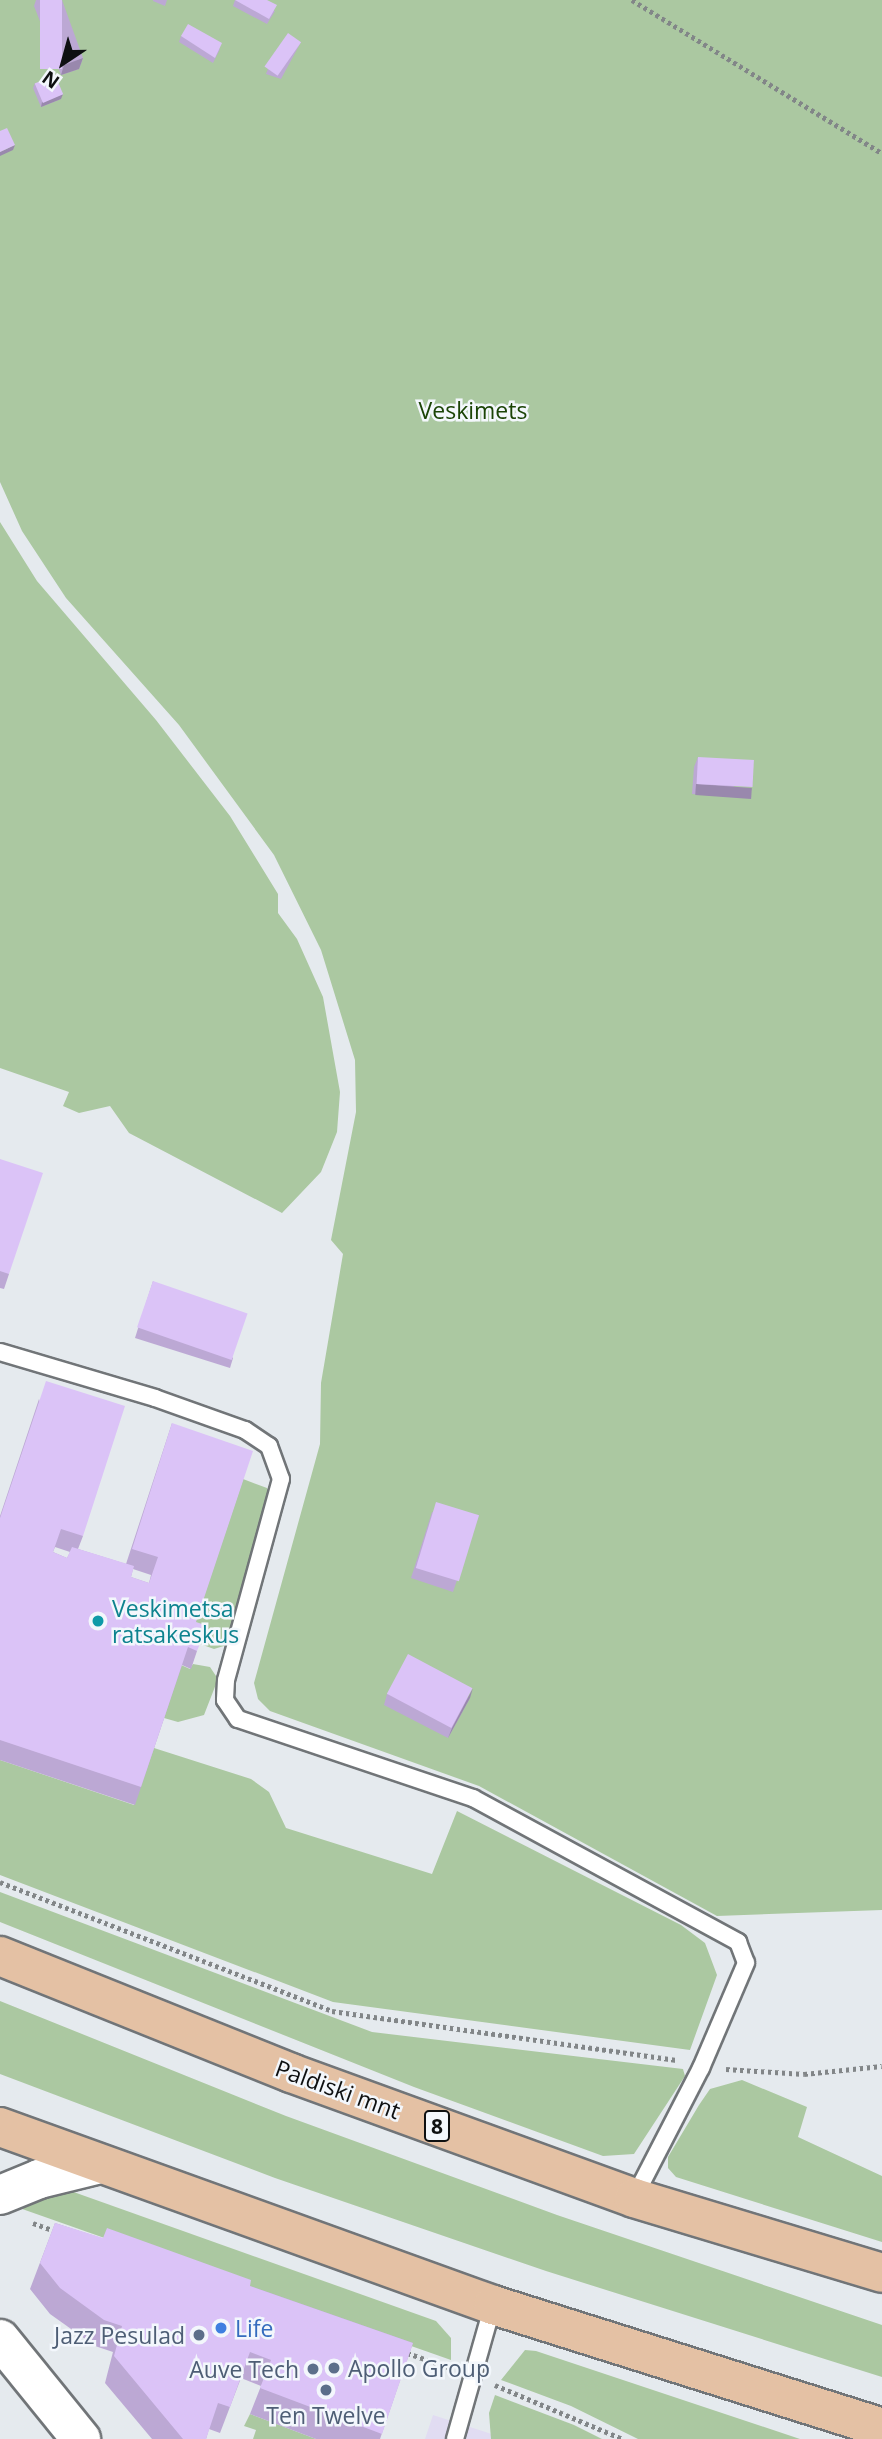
<!DOCTYPE html>
<style>
body{margin:0}
#map{position:relative;width:882px;height:2439px;overflow:hidden;background:#e5eaee;font-family:"Open Sans",sans-serif}
div>[style]{position:absolute}
[style*='--x']{left:calc(var(--x)*1px);top:calc(var(--y)*1px);width:calc(var(--w)*1px);rotate:calc(var(--a)*1deg)}
.commercial>*{inset:0;background:#e1dcf2}
.green>*{inset:0;background:#abc8a1}
.path>*{height:4.5px;margin-top:-2.25px;transform-origin:0;background:repeating-linear-gradient(90deg,#828688 0 3.5px,transparent 0 7px)}
.roads{filter:drop-shadow(2px 0 #717578) drop-shadow(-2px 0 #717578) drop-shadow(0 2px #717578) drop-shadow(0 -2px #717578)}
.service>*{height:16px;margin:-8px;padding:0 8px;transform-origin:8px;border-radius:8px;background:#fff}
.tertiary>*{height:38px;margin:-19px;padding:0 19px;transform-origin:19px;border-radius:19px;background:#fff}
.primary>*{height:38px;margin:-19px;padding:0 19px;transform-origin:19px;border-radius:19px;background:#e4c1a4}
.wall>*{inset:0;background:#bca8d4}
.shaded-wall>*{inset:0;background:#9988ad;transform-origin:0 0}
.building>*{inset:0;background:#dbc3f7;transform-origin:0 0}
.dots>*{width:19px;height:19px;translate:-50% -50%;box-sizing:border-box;border:4px solid #f3f7fc;border-radius:50%}
span{translate:-50% -50%;white-space:nowrap;text-align:center;line-height:1.15;-webkit-text-stroke:5px #f3f7fc;paint-order:stroke}
.shield-label span{padding:2px 5px;background:#f3f7fc;border:2px solid;border-radius:5px;-webkit-text-stroke-width:0}
.shield-label{font-size:21px;color:#0e1011;font-weight:700}
.park-label{font-size:23px;color:#1b4406}
.culture-label{font-size:23px;color:#0d838f}
.left{translate:0 -50%;text-align:left}
.street-label{font-size:23px;color:#0e1011}
.shop-label{font-size:23px;color:#366cbe}
.service-label{font-size:23px;color:#4e5e75}
.right{translate:-100% -50%;text-align:right}
.north{position:absolute;left:28px;top:28px;width:70px;height:70px;-webkit-text-stroke:5px #f3f7fc;paint-order:stroke;rotate:216deg;font-size:19px;font-weight:700;line-height:28px;text-align:center;color:#0e1011}
.north::after{content:'';display:block;margin:auto;width:24px;height:32px;background:#0e1011;clip-path:polygon(50% 0,100% 100%,50% 72%,0 100%)}
</style>
<div id="map">
<div class="commercial">
<i style="clip-path:polygon(433px 2415px,507px 2439px,425px 2439px)"></i>
</div>
<div class="green">
<i style="clip-path:polygon(0 0,882px 0,882px 1910px,717px 1916px,479px 1786px,270px 1711px,258px 1699px,254px 1683px,320px 1444px,321px 1383px,343px 1254px,331px 1240px,356px 1112px,355px 1060px,321px 950px,274px 855px,179px 725px,66px 598px,22px 531px,0 482px)"></i>
<i style="clip-path:polygon(0 522px,37px 581px,156px 720px,230px 816px,278px 894px,278px 913px,297px 939px,323px 997px,340px 1092px,337px 1132px,321px 1172px,282px 1213px,129px 1133px,110px 1106px,79px 1113px,63px 1106px,69px 1092px,0 1068px)"></i>
<i style="clip-path:polygon(243px 1479px,267px 1488px,274px 1500px,235px 1634px,227px 1645px,214px 1649px,189px 1640px)"></i>
<i style="clip-path:polygon(193px 1664px,210px 1667px,218px 1679px,204px 1715px,178px 1722px,164px 1718px,181px 1665px,190px 1669px)"></i>
<i style="clip-path:polygon(154px 1748px,251px 1779px,269px 1792px,286px 1828px,432px 1874px,457px 1811px,681px 1925px,705px 1943px,717px 1975px,690px 2050px,333px 2002px,0 1875px,0 1760px,134px 1805px)"></i>
<i style="clip-path:polygon(0 1892px,372px 2032px,683px 2069px,685px 2076px,634px 2154px,603px 2156px,414px 2087px,0 1922px)"></i>
<i style="clip-path:polygon(0 2001px,286px 2116px,557px 2215px,882px 2325px,882px 2377px,546px 2271px,275px 2178px,0 2074px)"></i>
<i style="clip-path:polygon(742px 2080px,807px 2107px,798px 2137px,882px 2176px,882px 2242px,676px 2177px,668px 2168px,668px 2157px,699px 2105px,710px 2089px)"></i>
<i style="clip-path:polygon(68px 2190px,436px 2321px,451px 2338px,451px 2360px,8px 2204px)"></i>
<i style="clip-path:polygon(525px 2350px,536px 2351px,800px 2439px,638px 2439px,571px 2406px,501px 2380px)"></i>
<i style="clip-path:polygon(495px 2395px,574px 2425px,602px 2439px,491px 2439px,489px 2413px)"></i>
<i style="clip-path:polygon(250px 2414px,316px 2439px,253px 2439px,256px 2430px,244px 2426px)"></i>
</div>
<div class="path">
<i style="--x:632;--y:0;--w:293;--a:31.5"></i>
<i style="--x:0;--y:1882;--w:356;--a:21.2"></i>
<i style="--x:332;--y:2011;--w:348;--a:8.1"></i>
<i style="--x:726;--y:2069;--w:78;--a:3.7"></i>
<i style="--x:804;--y:2074;--w:78;--a:-5.9"></i>
<i style="--x:33;--y:2223;--w:27;--a:20"></i>
<i style="--x:407;--y:2353;--w:43;--a:18.9"></i>
<i style="--x:495;--y:2385;--w:139;--a:22.9"></i>
</div>
<div class="roads">
<div class="service">
<i style="--x:0;--y:1352;--w:162;--a:16.5"></i>
<i style="--x:155;--y:1398;--w:96;--a:19.6"></i>
<i style="--x:245;--y:1430;--w:29;--a:34"></i>
<i style="--x:269;--y:1446;--w:35;--a:70"></i>
<i style="--x:281;--y:1479;--w:208;--a:105.3"></i>
<i style="--x:226;--y:1680;--w:20;--a:93"></i>
<i style="--x:225;--y:1700;--w:23;--a:56"></i>
<i style="--x:238;--y:1719;--w:248;--a:18.6"></i>
<i style="--x:473;--y:1798;--w:302;--a:28.5"></i>
<i style="--x:738;--y:1942;--w:22;--a:69"></i>
<i style="--x:746;--y:1963;--w:114;--a:113.2"></i>
<i style="--x:701;--y:2068;--w:146;--a:117.3"></i>
<i style="--x:455;--y:2439;--w:139;--a:-74.2"></i>
</div>
<div class="tertiary">
<i style="--x:0;--y:2195;--w:42;--a:-22.3"></i>
<i style="--x:39;--y:2179;--w:63;--a:-13.8"></i>
<i style="--x:0;--y:2339;--w:129;--a:51"></i>
</div>
<div class="primary">
<i style="--x:0;--y:1956;--w:314;--a:21.9"></i>
<i style="--x:291;--y:2073;--w:365;--a:20"></i>
<i style="--x:634;--y:2198;--w:259;--a:16.8"></i>
<i style="--x:0;--y:2127;--w:524;--a:19.85"></i>
<i style="--x:493;--y:2305;--w:408;--a:17.5"></i>
</div>
</div>
<div class="wall">
<i style="clip-path:polygon(36px 0,62px 0,83px 58px,79px 69px,61px 75px,34px 6px)"></i>
<i style="clip-path:polygon(153px 0,167px 0,165px 6px,153px 1px)"></i>
<i style="clip-path:polygon(235px 0,275px 11px,267px 24px,233px 6px)"></i>
<i style="clip-path:polygon(181px 36px,220px 49px,213px 63px,179px 42px)"></i>
<i style="clip-path:polygon(301px 42px,281px 79px,266px 74px,268px 69px)"></i>
<i style="clip-path:polygon(35px 83px,61px 99px,41px 107px,33px 88px)"></i>
<i style="clip-path:polygon(698px 757px,748px 798px,692px 794px,694px 767px)"></i>
<i style="clip-path:polygon(0 1159px,9px 1274px,4px 1289px,0 1288px)"></i>
<i style="clip-path:polygon(153px 1281px,233px 1358px,230px 1368px,135px 1338px)"></i>
<i style="clip-path:polygon(evenodd,39px 1399px,83px 1536px,78px 1549px,126px 1564px,172px 1423px,196px 1622px,197px 1651px,191px 1669px,182px 1665px,135px 1805px,0 1760px,0 1516px,39px 1399px,55px 1547px,70px 1552px,67px 1558px,53px 1552px,55px 1547px,39px 1399px,133px 1569px,151px 1575px,149px 1583px,131px 1577px,133px 1569px)"></i>
<i style="clip-path:polygon(432px 1512px,479px 1515px,453px 1592px,411px 1578px)"></i>
<i style="clip-path:polygon(387px 1694px,470px 1698px,448px 1738px,384px 1705px)"></i>
<i style="clip-path:polygon(55px 2223px,250px 2286px,413px 2343px,380px 2439px,316px 2439px,250px 2414px,261px 2386px,241px 2378px,220px 2433px,209px 2429px,206px 2439px,152px 2439px,105px 2383px,113px 2352px,95px 2346px,50px 2314px,30px 2289px)"></i>
</div>
<div class="shaded-wall">
<i style="clip-path:polygon(83px 58px,79px 69px,61px 75px,64px 65px)"></i>
<i style="clip-path:polygon(63px 94px,61px 99px,41px 107px,42px 102px)"></i>
<i style="clip-path:polygon(15px 145px,13px 150px,0 156px,0 152px)"></i>
<i style="left:696px;top:784px;width:56px;height:11px;rotate:4deg"></i>
<i style="clip-path:polygon(473px 1688px,470px 1698px,448px 1738px,452px 1728px)"></i>
</div>
<div class="building">
<i style="left:40px;top:0;width:22px;height:69px"></i>
<i style="clip-path:polygon(235px 0,267px 0,277px 5px,269px 19px)"></i>
<i style="clip-path:polygon(188px 24px,222px 43px,215px 58px,181px 36px)"></i>
<i style="left:288px;top:33px;width:16px;height:41px;rotate:35deg"></i>
<i style="left:55px;top:75px;width:21px;height:22px;rotate:67deg"></i>
<i style="clip-path:polygon(7px 128px,15px 145px,0 152px,0 131px)"></i>
<i style="left:698px;top:757px;width:56px;height:27px;rotate:3deg"></i>
<i style="clip-path:polygon(0 1159px,43px 1173px,9px 1274px,0 1271px)"></i>
<i style="left:153px;top:1281px;width:100px;height:49px;rotate:19deg"></i>
<i style="clip-path:polygon(46px 1381px,125px 1406px,83px 1536px,61px 1529px,53px 1552px,67px 1558px,72px 1547px,134px 1566px,131px 1577px,149px 1583px,158px 1557px,132px 1549px,172px 1423px,253px 1451px,196px 1622px,205px 1625px,199px 1646px,197px 1651px,188px 1647px,141px 1787px,0 1740px,0 1518px)"></i>
<i style="left:436px;top:1502px;width:45px;height:69px;rotate:17deg"></i>
<i style="left:408px;top:1654px;width:73px;height:45px;rotate:28deg"></i>
<i style="clip-path:polygon(55px 2223px,103px 2238px,107px 2228px,251px 2280px,250px 2286px,413px 2343px,382px 2434px,260px 2388px,271px 2360px,250px 2352px,230px 2407px,218px 2403px,206px 2439px,183px 2439px,114px 2356px,122px 2326px,104px 2320px,60px 2288px,40px 2263px)"></i>
</div>
<div class="dots">
<i style="left:98px;top:1621px;background:#0f9aa8"></i>
<i style="left:221px;top:2328px;background:#3f7fe0"></i>
<i style="left:199px;top:2335px;background:#5c6f8a"></i>
<i style="left:334px;top:2368px;background:#5c6f8a"></i>
<i style="left:313px;top:2369px;background:#5c6f8a"></i>
<i style="left:326px;top:2390px;background:#5c6f8a"></i>
</div>
<div class="shield-label">
<span style="left:437px;top:2126px">8</span>
</div>
<div class="park-label">
<span style="left:473px;top:410px">Veskimets</span>
</div>
<div class="culture-label">
<span class="left" style="left:112px;top:1621px">Veskimetsa<br>ratsakeskus</span>
</div>
<div class="street-label">
<span style="left:338px;top:2089px;rotate:20deg">Paldiski mnt</span>
</div>
<div class="shop-label">
<span class="left" style="left:235px;top:2328px">Life</span>
</div>
<div class="service-label">
<span class="right" style="left:185px;top:2335px">Jazz Pesulad</span>
<span class="left" style="left:348px;top:2368px">Apollo Group</span>
<span class="right" style="left:299px;top:2369px">Auve Tech</span>
<span style="left:326px;top:2415px">Ten Twelve</span>
</div>
<div class="north">N</div>
</div>
